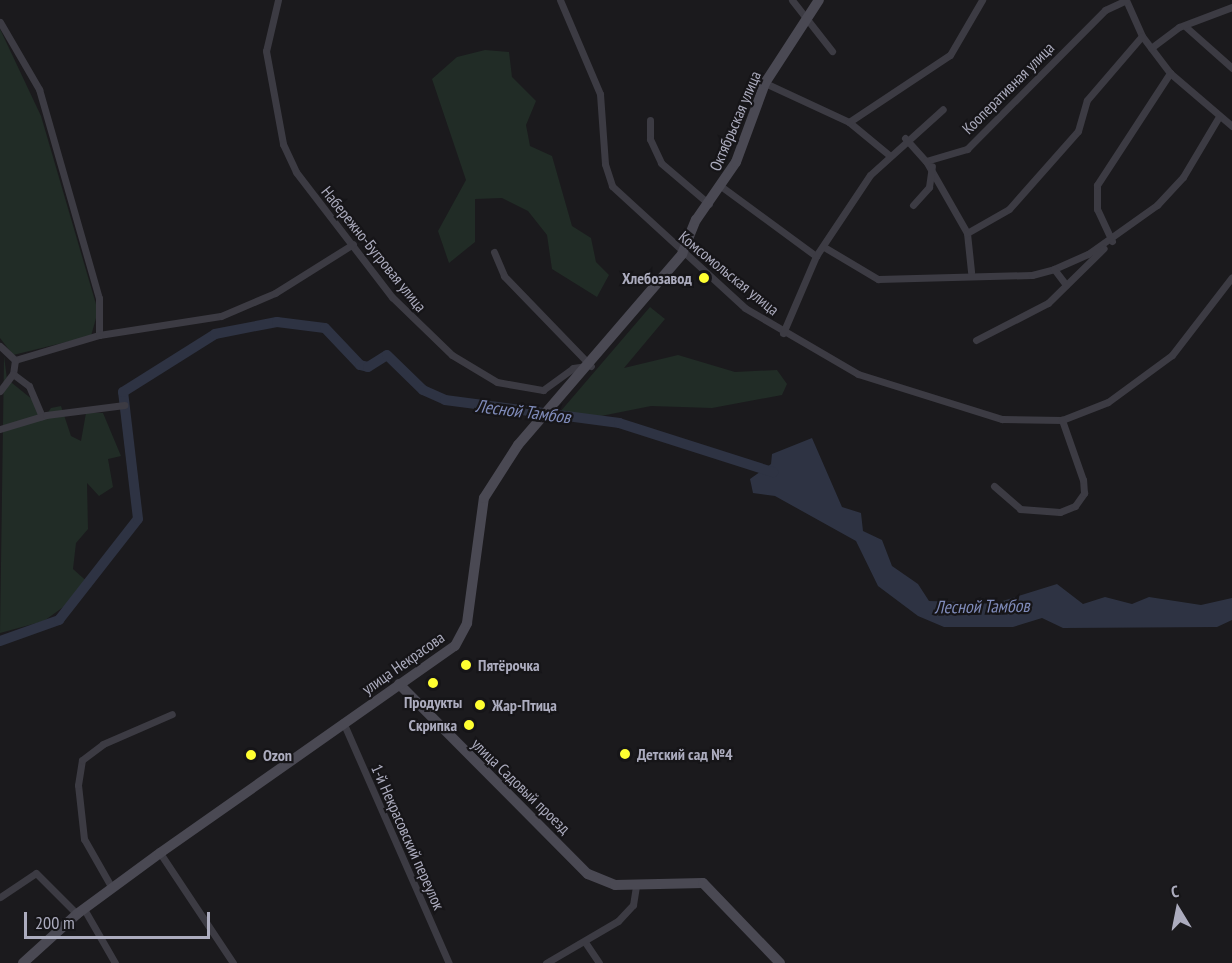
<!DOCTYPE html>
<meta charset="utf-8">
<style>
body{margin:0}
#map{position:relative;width:1232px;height:963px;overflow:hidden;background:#1b1a1d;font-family:"PT Sans Narrow",sans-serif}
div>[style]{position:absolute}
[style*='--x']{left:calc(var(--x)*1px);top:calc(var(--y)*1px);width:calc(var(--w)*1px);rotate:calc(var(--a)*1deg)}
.green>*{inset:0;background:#212c26}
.water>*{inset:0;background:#2e3343}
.river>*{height:10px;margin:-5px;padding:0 5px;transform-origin:5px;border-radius:5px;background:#2e3343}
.street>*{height:7px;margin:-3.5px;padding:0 3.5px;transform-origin:3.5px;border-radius:3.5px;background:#3c3b43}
.secondary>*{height:10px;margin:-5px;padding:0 5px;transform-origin:5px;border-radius:5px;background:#4a4953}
.dots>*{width:16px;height:16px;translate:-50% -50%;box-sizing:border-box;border:3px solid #161518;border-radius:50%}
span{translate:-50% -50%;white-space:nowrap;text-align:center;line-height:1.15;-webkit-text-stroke:4.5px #161518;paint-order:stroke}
.street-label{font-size:16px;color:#acacbe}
.poi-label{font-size:16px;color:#acacbe;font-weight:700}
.right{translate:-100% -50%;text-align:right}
.left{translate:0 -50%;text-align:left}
.water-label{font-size:18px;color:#808cbb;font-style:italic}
.north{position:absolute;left:1148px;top:879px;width:60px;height:60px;-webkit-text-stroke:4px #161518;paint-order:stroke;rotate:350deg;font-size:16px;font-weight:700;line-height:24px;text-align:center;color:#acacbe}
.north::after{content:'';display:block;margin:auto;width:21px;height:27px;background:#acacbe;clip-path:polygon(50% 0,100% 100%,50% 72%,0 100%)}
.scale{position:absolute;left:24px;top:912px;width:186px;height:27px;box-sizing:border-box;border:3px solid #acacbe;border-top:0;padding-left:8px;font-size:18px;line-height:21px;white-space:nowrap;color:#acacbe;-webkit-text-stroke:4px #161518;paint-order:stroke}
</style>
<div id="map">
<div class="green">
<i style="clip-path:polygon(0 29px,41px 116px,98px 311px,91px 336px,13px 355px,0 338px)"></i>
<i style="clip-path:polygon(485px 50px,509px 52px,512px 77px,536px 101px,526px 125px,530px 146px,552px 156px,572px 226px,591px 238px,596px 262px,609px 275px,597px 297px,552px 269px,547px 235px,528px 211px,502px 198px,475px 199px,475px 242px,449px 263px,438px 231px,466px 180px,432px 79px,457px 57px)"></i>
<i style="clip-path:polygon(650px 307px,665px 319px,624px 368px,678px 355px,735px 372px,777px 370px,787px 384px,782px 395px,712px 408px,651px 406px,601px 416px,560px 412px)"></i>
<i style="clip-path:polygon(4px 356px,7px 379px,33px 400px,42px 421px,51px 408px,61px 406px,71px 436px,81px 441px,86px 413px,103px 413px,121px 456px,108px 459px,113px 487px,99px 496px,87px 483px,88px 529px,76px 543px,73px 569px,92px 586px,44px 621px,0 633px)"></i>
</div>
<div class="water">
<i style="clip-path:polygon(812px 438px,842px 507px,861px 513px,863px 531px,882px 540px,892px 566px,918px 584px,929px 601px,996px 603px,1057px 584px,1083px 604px,1105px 597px,1132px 604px,1149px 597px,1201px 605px,1232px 598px,1232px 620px,1217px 627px,1063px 628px,1042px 618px,1013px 627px,944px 627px,918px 616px,878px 586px,856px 541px,775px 496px,753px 493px,750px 479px,771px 464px,772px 454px)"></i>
</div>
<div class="river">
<i style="--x:0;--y:641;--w:63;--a:-19.6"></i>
<i style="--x:59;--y:620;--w:128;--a:-52"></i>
<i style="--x:138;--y:519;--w:128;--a:-96.7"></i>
<i style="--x:123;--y:392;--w:109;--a:-32.2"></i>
<i style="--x:215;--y:334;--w:63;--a:-11"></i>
<i style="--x:277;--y:322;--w:48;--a:7.1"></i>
<i style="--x:325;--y:328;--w:51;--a:46.6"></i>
<i style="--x:360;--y:365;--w:8;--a:14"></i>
<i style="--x:368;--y:367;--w:22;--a:-32"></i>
<i style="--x:387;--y:355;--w:50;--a:44.2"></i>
<i style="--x:423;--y:390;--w:24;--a:24"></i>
<i style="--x:445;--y:400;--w:176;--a:7.5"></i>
<i style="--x:619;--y:423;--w:162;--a:17.7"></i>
</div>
<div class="street">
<i style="--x:278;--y:0;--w:52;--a:103.2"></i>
<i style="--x:266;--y:51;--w:95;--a:79.6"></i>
<i style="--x:283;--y:144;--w:31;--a:65"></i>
<i style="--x:296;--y:172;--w:158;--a:52.5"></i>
<i style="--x:392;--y:297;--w:83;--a:44"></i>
<i style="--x:452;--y:355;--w:52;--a:31"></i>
<i style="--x:497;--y:382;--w:47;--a:9.9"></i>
<i style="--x:543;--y:390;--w:37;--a:-36"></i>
<i style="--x:573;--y:368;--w:14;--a:-8"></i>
<i style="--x:560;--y:0;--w:102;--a:66.9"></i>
<i style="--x:600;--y:94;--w:70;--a:85.9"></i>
<i style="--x:605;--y:164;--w:23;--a:72"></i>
<i style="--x:612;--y:186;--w:180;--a:42.5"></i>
<i style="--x:745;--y:308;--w:131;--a:30.3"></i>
<i style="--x:858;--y:374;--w:151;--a:17.4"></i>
<i style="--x:1002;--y:419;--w:60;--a:1"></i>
<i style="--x:1062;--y:420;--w:49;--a:-21.4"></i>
<i style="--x:1108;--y:402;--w:79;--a:-36.3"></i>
<i style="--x:1172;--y:355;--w:98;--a:-52.4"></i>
<i style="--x:792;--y:0;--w:65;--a:51.9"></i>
<i style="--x:1126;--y:0;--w:39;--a:66"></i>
<i style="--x:1142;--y:36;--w:46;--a:52.9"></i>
<i style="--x:1170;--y:73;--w:82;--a:40.5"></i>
<i style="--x:0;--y:22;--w:78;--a:59.8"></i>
<i style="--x:39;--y:89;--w:217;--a:74"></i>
<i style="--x:99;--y:298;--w:37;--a:90"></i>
<i style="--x:1186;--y:27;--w:62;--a:41.7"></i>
<i style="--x:1151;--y:48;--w:35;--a:-37"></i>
<i style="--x:1179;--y:27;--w:57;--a:-20.7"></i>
<i style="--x:765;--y:83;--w:93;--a:24.9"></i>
<i style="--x:849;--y:122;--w:52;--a:39.5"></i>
<i style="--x:650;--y:120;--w:19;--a:90"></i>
<i style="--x:650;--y:139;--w:26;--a:65"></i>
<i style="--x:661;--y:163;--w:63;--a:40.5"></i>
<i style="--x:849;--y:122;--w:121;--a:-33.6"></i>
<i style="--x:950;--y:55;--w:64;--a:-59.8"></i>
<i style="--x:905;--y:138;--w:31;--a:48"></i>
<i style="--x:926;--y:161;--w:43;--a:-16.3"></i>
<i style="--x:967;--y:149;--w:196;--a:-45.2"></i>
<i style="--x:1105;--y:10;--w:23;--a:-25"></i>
<i style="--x:926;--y:161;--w:83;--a:60.3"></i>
<i style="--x:967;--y:233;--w:39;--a:84"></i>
<i style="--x:722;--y:187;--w:117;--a:36.3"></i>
<i style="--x:913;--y:205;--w:24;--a:-48"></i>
<i style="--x:929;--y:187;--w:21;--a:-82"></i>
<i style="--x:967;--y:233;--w:48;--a:-29.7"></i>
<i style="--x:1009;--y:209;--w:104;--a:-48.5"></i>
<i style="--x:1078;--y:131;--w:32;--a:-74"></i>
<i style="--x:1087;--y:100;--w:84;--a:-49.3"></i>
<i style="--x:1112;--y:241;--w:35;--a:-115"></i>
<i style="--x:1097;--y:209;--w:24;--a:-90"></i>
<i style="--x:1097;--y:185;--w:134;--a:-56.9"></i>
<i style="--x:824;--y:247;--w:63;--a:30.7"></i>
<i style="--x:878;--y:279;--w:154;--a:-1.5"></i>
<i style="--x:1032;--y:275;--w:23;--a:-15"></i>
<i style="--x:1054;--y:269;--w:37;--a:-24"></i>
<i style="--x:1088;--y:254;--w:85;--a:-35.4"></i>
<i style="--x:1157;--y:205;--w:38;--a:-47"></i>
<i style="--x:1183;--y:177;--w:69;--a:-59.3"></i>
<i style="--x:494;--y:252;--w:26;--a:67"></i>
<i style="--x:504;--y:276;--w:125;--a:46"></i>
<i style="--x:1054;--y:269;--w:20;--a:53"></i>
<i style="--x:783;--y:333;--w:84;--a:-66.8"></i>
<i style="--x:816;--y:256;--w:97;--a:-56.3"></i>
<i style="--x:870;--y:175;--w:98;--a:-42.1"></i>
<i style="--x:976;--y:340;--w:81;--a:-27.2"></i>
<i style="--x:1048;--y:303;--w:78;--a:-44.5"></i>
<i style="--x:0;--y:346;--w:21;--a:43"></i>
<i style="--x:15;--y:360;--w:88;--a:-16.6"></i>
<i style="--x:99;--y:335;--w:123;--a:-8.9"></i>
<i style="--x:221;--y:316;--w:59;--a:-23.1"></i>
<i style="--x:275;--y:293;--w:92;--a:-32.1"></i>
<i style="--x:15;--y:360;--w:14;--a:98"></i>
<i style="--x:13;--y:374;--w:20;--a:37"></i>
<i style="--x:29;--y:386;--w:33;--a:67"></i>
<i style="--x:0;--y:391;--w:21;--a:-53"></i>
<i style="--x:0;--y:429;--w:48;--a:-16.9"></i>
<i style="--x:46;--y:415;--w:79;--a:-7.3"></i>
<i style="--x:994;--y:486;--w:35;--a:41"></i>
<i style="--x:1020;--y:509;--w:40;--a:4.3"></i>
<i style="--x:1060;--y:512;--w:16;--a:-22"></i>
<i style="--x:1075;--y:506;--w:16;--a:-55"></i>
<i style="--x:1084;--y:493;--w:13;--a:-94"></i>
<i style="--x:1083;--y:480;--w:64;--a:-109.3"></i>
<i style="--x:343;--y:722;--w:263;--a:66.3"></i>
<i style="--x:160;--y:853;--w:132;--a:56.4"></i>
<i style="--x:112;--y:888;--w:56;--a:-119.7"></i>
<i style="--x:84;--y:839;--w:54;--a:-96.3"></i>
<i style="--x:78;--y:785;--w:25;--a:-81"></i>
<i style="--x:82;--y:760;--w:26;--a:-37"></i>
<i style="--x:103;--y:744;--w:75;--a:-23.5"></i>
<i style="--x:0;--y:897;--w:43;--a:-33.7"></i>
<i style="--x:36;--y:873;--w:58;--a:45"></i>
<i style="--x:84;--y:909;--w:62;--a:60.1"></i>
<i style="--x:585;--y:942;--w:25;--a:56"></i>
<i style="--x:546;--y:963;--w:83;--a:-30.3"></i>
<i style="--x:618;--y:921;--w:22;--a:-47"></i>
<i style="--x:633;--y:905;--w:20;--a:-81"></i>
</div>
<div class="secondary">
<i style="--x:399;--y:684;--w:268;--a:45.2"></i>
<i style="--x:588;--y:874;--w:29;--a:22"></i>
<i style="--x:615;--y:885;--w:88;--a:-1.3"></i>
<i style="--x:703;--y:883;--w:111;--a:46.1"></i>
<i style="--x:23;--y:963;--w:73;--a:-42.2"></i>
<i style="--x:77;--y:914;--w:103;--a:-36.3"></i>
<i style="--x:160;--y:853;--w:360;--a:-35.1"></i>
<i style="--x:455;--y:646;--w:26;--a:-62"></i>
<i style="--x:467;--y:623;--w:126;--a:-82.3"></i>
<i style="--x:484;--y:498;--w:63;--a:-57.3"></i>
<i style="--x:518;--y:445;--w:252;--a:-49.3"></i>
<i style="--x:682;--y:254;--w:37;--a:-68"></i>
<i style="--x:696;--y:220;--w:70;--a:-55.4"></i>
<i style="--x:736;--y:162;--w:84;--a:-69.8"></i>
<i style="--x:765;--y:83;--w:99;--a:-57"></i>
</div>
<div class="dots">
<i style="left:704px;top:278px;background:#ffff31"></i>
<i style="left:466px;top:665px;background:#ffff31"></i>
<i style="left:433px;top:683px;background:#ffff31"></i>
<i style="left:480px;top:705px;background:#ffff31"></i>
<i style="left:469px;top:725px;background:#ffff31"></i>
<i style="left:625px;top:754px;background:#ffff31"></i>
<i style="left:251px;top:755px;background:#ffff31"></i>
</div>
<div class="street-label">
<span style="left:1008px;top:88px;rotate:-45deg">Кооперативная улица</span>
<span style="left:735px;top:121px;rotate:-67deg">Октябрьская улица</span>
<span style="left:374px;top:249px;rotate:51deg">Набережно-Бугровая улица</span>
<span style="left:729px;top:273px;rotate:39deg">Комсомольская улица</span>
<span style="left:403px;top:663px;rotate:-35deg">улица Некрасова</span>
<span style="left:521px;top:786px;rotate:44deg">улица Садовый проезд</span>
<span style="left:408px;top:837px;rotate:66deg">1-й Некрасовский переулок</span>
</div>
<div class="poi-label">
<span class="right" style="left:692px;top:278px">Хлебозавод</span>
<span class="left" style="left:478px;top:665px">Пятёрочка</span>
<span style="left:433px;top:702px">Продукты</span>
<span class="left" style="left:492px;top:705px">Жар-Птица</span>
<span class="right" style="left:457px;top:725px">Скрипка</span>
<span class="left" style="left:637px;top:754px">Детский сад №4</span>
<span class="left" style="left:263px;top:755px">Ozon</span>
</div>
<div class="water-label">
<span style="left:523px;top:412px;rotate:7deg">Лесной Тамбов</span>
<span style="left:982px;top:607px;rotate:-1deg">Лесной Тамбов</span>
</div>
<div class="north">С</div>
<div class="scale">200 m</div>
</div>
